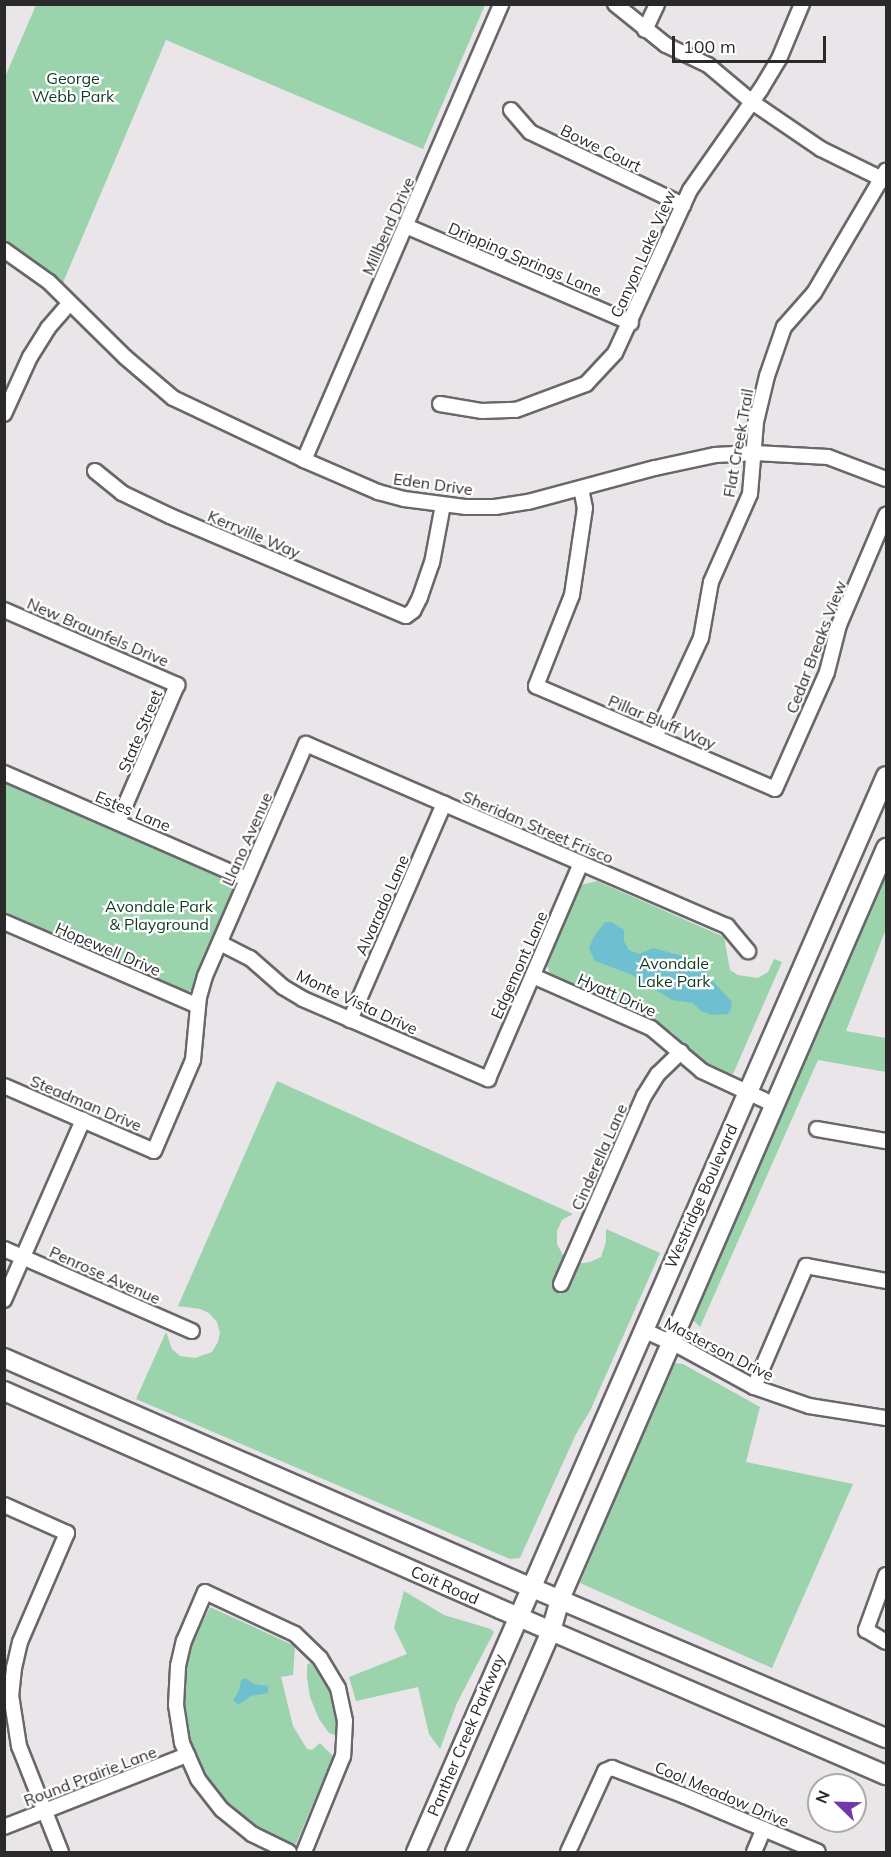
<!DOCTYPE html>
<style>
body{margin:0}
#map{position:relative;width:891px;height:1857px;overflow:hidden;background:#e9e5e9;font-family:Mulish,sans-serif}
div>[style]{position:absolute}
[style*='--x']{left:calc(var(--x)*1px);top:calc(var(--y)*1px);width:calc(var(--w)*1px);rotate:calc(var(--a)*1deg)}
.green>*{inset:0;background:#9bd3ac}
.water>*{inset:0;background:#6ebfcf}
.roads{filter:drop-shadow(2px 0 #6a676a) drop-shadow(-2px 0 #6a676a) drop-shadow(0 2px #6a676a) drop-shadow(0 -2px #6a676a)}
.minor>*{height:14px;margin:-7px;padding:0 7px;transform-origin:7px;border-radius:7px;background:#fff}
.major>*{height:18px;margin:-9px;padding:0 9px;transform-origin:9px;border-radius:9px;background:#fff}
span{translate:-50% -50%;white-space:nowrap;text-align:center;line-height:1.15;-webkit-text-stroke:4.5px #fff;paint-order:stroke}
.park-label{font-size:16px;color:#0e3b20}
.street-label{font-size:16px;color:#2b2a2b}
.frame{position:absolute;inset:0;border:6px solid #2b2a2b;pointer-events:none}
.north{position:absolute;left:807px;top:1773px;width:60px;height:60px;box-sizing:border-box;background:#fff;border:2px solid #aaa;border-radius:50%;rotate:293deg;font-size:16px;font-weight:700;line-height:24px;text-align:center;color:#2b2a2b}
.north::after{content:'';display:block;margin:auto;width:21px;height:27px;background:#7336ab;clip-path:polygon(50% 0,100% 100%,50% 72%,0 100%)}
.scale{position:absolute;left:672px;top:36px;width:154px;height:27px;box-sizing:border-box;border:3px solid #2b2a2b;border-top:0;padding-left:8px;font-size:18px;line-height:21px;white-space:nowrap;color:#2b2a2b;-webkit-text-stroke:4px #fff;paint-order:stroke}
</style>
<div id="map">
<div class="green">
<i style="clip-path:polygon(36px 5px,485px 5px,423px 149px,166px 40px,62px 285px,39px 264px,5px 240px,5px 77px)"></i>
<i style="clip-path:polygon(5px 783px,235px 883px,235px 890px,192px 990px,184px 992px,5px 914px)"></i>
<i style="clip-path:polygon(886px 865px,886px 929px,846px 1031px,886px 1038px,886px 1072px,818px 1060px,700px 1327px,689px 1316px)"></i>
<i style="clip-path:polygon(597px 881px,724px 937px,730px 970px,738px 975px,758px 978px,768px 972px,774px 959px,782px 962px,733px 1074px,721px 1071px,697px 1058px,673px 1033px,642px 1014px,551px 977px,547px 965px,581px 885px)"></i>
<i style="clip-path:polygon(277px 1081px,573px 1214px,562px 1220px,557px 1231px,557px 1244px,564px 1257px,576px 1264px,590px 1262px,601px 1257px,606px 1242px,606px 1229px,660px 1253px,590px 1411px,576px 1434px,520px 1558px,510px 1559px,136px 1399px,166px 1332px,172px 1349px,180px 1356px,195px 1358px,212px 1352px,218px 1342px,220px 1333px,217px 1322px,209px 1313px,200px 1309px,178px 1306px)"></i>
<i style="clip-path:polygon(673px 1363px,683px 1364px,760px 1407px,746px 1462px,853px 1484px,772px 1668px,580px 1583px)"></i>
<i style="clip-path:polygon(404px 1591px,444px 1615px,491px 1629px,494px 1632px,457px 1703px,440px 1749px,429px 1734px,418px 1687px,356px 1701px,349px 1677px,407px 1654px,394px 1628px)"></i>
<i style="clip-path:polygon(210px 1607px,295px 1646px,293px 1675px,281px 1677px,293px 1726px,307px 1749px,312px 1750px,320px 1743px,333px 1756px,296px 1844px,278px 1839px,241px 1818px,212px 1786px,192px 1746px,184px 1716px,184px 1677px,193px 1641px)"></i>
<i style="clip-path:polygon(310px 1663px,317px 1668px,329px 1689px,334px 1706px,338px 1732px,335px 1735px,329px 1733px,319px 1719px,310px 1697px,307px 1677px,307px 1665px)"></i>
</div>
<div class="water">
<i style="clip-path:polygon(605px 922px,612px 922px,624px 930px,624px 941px,629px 950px,639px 954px,653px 948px,701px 961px,710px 978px,732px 1002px,731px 1009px,728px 1014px,712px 1015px,701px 1011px,693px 1003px,672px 1000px,630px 974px,595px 961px,589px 949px,593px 938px)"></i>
<i style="clip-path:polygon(245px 1678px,254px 1684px,268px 1686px,268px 1693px,251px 1696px,238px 1705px,233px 1700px,239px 1691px,241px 1680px)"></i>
</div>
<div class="roads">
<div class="minor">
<i style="--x:615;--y:4;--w:65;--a:38.8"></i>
<i style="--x:666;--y:45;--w:47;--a:25.5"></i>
<i style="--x:708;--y:65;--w:57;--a:40.1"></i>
<i style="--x:752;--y:102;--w:83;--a:34.3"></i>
<i style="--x:821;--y:149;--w:72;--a:26.2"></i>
<i style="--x:645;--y:30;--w:29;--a:-65"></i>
<i style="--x:511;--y:110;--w:29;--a:49"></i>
<i style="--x:530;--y:132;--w:170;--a:25.5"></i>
<i style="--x:406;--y:226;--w:245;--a:23.3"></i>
<i style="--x:4;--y:250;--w:55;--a:35.4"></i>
<i style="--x:49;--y:282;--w:107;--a:44.6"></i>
<i style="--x:125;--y:357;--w:63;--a:40.5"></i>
<i style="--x:173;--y:398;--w:145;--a:25.3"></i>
<i style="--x:304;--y:460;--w:81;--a:23.4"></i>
<i style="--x:378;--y:492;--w:27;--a:15"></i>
<i style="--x:404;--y:499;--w:63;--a:7.4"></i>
<i style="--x:466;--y:507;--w:29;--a:0"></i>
<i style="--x:495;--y:507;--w:33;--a:-9"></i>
<i style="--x:528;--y:502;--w:131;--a:-15"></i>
<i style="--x:655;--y:468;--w:61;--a:-12.2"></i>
<i style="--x:715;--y:455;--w:40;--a:-2.9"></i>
<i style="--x:755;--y:453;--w:73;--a:3.1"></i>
<i style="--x:828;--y:457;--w:62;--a:20.8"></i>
<i style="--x:440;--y:404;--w:43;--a:9.5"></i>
<i style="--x:482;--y:411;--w:34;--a:-2"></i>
<i style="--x:516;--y:410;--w:75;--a:-20.4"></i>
<i style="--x:586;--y:384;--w:42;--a:-46.9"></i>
<i style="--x:615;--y:353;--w:179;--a:-65.3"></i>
<i style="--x:690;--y:190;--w:123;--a:-54.9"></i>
<i style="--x:761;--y:89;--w:35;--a:-59"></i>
<i style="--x:779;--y:59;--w:60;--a:-67.3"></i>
<i style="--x:4;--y:414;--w:63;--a:-65.5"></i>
<i style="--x:30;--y:357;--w:34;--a:-58"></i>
<i style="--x:48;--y:328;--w:33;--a:-49"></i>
<i style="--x:304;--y:460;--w:497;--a:-66.6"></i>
<i style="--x:95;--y:471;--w:35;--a:39"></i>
<i style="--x:122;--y:493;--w:53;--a:25.6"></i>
<i style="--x:170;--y:516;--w:256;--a:23"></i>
<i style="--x:406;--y:616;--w:9;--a:-36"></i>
<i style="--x:413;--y:611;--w:16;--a:-63"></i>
<i style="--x:420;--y:597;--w:36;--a:-71"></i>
<i style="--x:432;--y:563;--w:59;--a:-79.3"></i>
<i style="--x:581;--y:488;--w:20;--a:79"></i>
<i style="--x:585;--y:508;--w:88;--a:98.5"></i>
<i style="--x:572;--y:595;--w:98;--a:111.6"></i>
<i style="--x:536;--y:686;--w:260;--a:23.3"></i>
<i style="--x:775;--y:789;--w:128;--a:-66"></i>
<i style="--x:827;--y:672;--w:49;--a:-75.7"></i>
<i style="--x:839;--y:625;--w:120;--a:-66.9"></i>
<i style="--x:4;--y:610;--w:189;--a:23.4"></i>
<i style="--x:177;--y:685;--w:149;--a:113.3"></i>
<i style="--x:655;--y:737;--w:109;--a:-65.1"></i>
<i style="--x:701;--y:638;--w:57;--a:-79.9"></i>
<i style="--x:711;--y:582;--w:96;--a:-66.1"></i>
<i style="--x:750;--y:494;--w:72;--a:-85.2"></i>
<i style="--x:756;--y:422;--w:47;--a:-76.6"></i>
<i style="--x:767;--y:376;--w:52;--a:-70.9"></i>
<i style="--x:784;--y:327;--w:45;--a:-48.6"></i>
<i style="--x:814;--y:293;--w:142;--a:-59.5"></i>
<i style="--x:4;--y:773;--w:265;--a:23.6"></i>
<i style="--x:4;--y:922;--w:211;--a:23.4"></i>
<i style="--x:220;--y:943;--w:34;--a:27"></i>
<i style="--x:250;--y:958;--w:44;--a:41.3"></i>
<i style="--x:283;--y:987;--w:23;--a:31"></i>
<i style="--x:303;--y:999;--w:202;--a:23.4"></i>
<i style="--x:488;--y:1079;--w:235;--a:-66.7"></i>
<i style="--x:533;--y:976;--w:129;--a:23.8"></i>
<i style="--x:651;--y:1028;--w:67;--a:40.1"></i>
<i style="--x:702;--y:1071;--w:81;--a:25"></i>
<i style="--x:350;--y:1020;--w:236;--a:-66.5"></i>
<i style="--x:4;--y:1086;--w:163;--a:23.4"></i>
<i style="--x:154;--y:1151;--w:99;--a:-66.8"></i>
<i style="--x:193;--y:1060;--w:63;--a:-84.6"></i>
<i style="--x:199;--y:997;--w:22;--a:-74"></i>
<i style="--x:205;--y:976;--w:253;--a:-66.5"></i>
<i style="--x:306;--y:744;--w:459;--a:23.4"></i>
<i style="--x:727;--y:926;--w:33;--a:50"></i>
<i style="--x:817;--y:1129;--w:70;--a:9.9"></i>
<i style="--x:4;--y:1249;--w:205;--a:23.6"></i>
<i style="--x:561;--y:1284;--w:206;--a:-66.2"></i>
<i style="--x:644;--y:1096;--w:26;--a:-58"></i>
<i style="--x:658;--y:1074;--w:32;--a:-44"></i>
<i style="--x:4;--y:1300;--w:197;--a:-66.3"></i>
<i style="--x:643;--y:1330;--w:42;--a:24.1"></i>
<i style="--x:681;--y:1347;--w:83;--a:28.7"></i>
<i style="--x:754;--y:1387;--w:58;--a:19.1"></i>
<i style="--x:809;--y:1406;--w:78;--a:8.9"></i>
<i style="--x:754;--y:1387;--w:132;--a:-66.7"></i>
<i style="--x:806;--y:1266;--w:81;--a:10.6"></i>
<i style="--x:4;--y:1505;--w:69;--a:24"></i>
<i style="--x:67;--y:1533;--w:119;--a:113.3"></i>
<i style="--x:20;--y:1642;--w:27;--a:103"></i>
<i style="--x:14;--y:1668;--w:27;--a:96"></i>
<i style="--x:11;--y:1695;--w:52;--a:81.1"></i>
<i style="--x:19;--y:1746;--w:114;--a:68.4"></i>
<i style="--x:886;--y:1575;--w:59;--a:110"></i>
<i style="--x:866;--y:1630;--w:23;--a:31"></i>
<i style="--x:4;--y:1827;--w:197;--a:-21.5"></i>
<i style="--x:289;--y:1852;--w:41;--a:-154.1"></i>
<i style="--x:252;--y:1834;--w:38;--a:-141"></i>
<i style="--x:222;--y:1810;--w:39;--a:-128"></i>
<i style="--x:198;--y:1779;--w:39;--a:-114"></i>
<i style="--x:182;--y:1743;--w:38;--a:-99"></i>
<i style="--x:176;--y:1705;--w:39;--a:-87"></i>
<i style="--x:178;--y:1666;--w:26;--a:-77"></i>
<i style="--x:184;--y:1641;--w:53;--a:-66.8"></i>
<i style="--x:205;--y:1592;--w:99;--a:25"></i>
<i style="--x:295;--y:1634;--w:35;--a:44"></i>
<i style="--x:320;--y:1658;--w:35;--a:59"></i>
<i style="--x:338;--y:1688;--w:34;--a:78"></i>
<i style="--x:345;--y:1721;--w:35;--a:93"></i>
<i style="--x:343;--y:1756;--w:104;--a:112.1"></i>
<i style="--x:568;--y:1852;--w:89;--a:-65.4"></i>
<i style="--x:605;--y:1771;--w:8;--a:-23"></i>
<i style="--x:612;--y:1768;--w:78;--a:21"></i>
<i style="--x:685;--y:1796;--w:144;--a:22.8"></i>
<i style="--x:754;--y:1852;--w:25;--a:-67"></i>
</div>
<div class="major">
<i style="--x:4;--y:1358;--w:574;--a:23.53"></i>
<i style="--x:530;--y:1587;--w:387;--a:23"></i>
<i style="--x:4;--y:1391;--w:542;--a:23.73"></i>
<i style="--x:500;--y:1609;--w:420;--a:23.3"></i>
<i style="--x:416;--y:1852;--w:1174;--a:-66.4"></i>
<i style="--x:455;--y:1852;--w:241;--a:-66.5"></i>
<i style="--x:551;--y:1631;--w:33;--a:-74"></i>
<i style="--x:560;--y:1599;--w:819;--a:-66.53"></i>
</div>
</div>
<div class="park-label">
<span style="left:73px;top:87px">George<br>Webb Park</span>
<span style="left:159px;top:915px">Avondale Park<br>&amp; Playground</span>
<span style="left:674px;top:972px">Avondale<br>Lake Park</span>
</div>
<div class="street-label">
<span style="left:601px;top:148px;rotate:26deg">Bowe Court</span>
<span style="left:388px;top:226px;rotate:-66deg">Millbend Drive</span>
<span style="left:643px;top:254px;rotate:-66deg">Canyon Lake View</span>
<span style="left:525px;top:259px;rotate:23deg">Dripping Springs Lane</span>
<span style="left:738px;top:443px;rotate:-80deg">Flat Creek Trail</span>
<span style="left:433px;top:484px;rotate:8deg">Eden Drive</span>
<span style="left:254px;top:534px;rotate:23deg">Kerrville Way</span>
<span style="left:98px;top:632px;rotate:23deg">New Braunfels Drive</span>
<span style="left:816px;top:647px;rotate:-69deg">Cedar Breaks View</span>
<span style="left:662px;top:722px;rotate:23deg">Pillar Bluff Way</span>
<span style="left:140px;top:731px;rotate:-67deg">State Street</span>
<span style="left:133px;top:811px;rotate:23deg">Estes Lane</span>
<span style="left:538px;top:827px;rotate:23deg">Sheridan Street Frisco</span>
<span style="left:247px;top:839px;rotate:-66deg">Llano Avenue</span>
<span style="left:382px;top:905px;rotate:-66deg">Alvarado Lane</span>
<span style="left:108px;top:949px;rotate:23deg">Hopewell Drive</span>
<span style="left:519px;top:965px;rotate:-66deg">Edgemont Lane</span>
<span style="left:617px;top:995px;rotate:24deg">Hyatt Drive</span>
<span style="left:357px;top:1002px;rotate:25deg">Monte Vista Drive</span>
<span style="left:86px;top:1103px;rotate:23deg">Steadman Drive</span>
<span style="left:599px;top:1157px;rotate:-66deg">Cinderella Lane</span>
<span style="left:701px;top:1196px;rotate:-66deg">Westridge Boulevard</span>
<span style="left:105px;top:1275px;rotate:24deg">Penrose Avenue</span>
<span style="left:719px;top:1349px;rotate:27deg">Masterson Drive</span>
<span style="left:445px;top:1585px;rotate:24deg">Coit Road</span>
<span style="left:466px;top:1735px;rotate:-67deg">Panther Creek Parkway</span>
<span style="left:90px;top:1776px;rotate:-21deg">Round Prairie Lane</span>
<span style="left:722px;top:1794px;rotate:23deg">Cool Meadow Drive</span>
</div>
<div class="frame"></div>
<div class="north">N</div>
<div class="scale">100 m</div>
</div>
